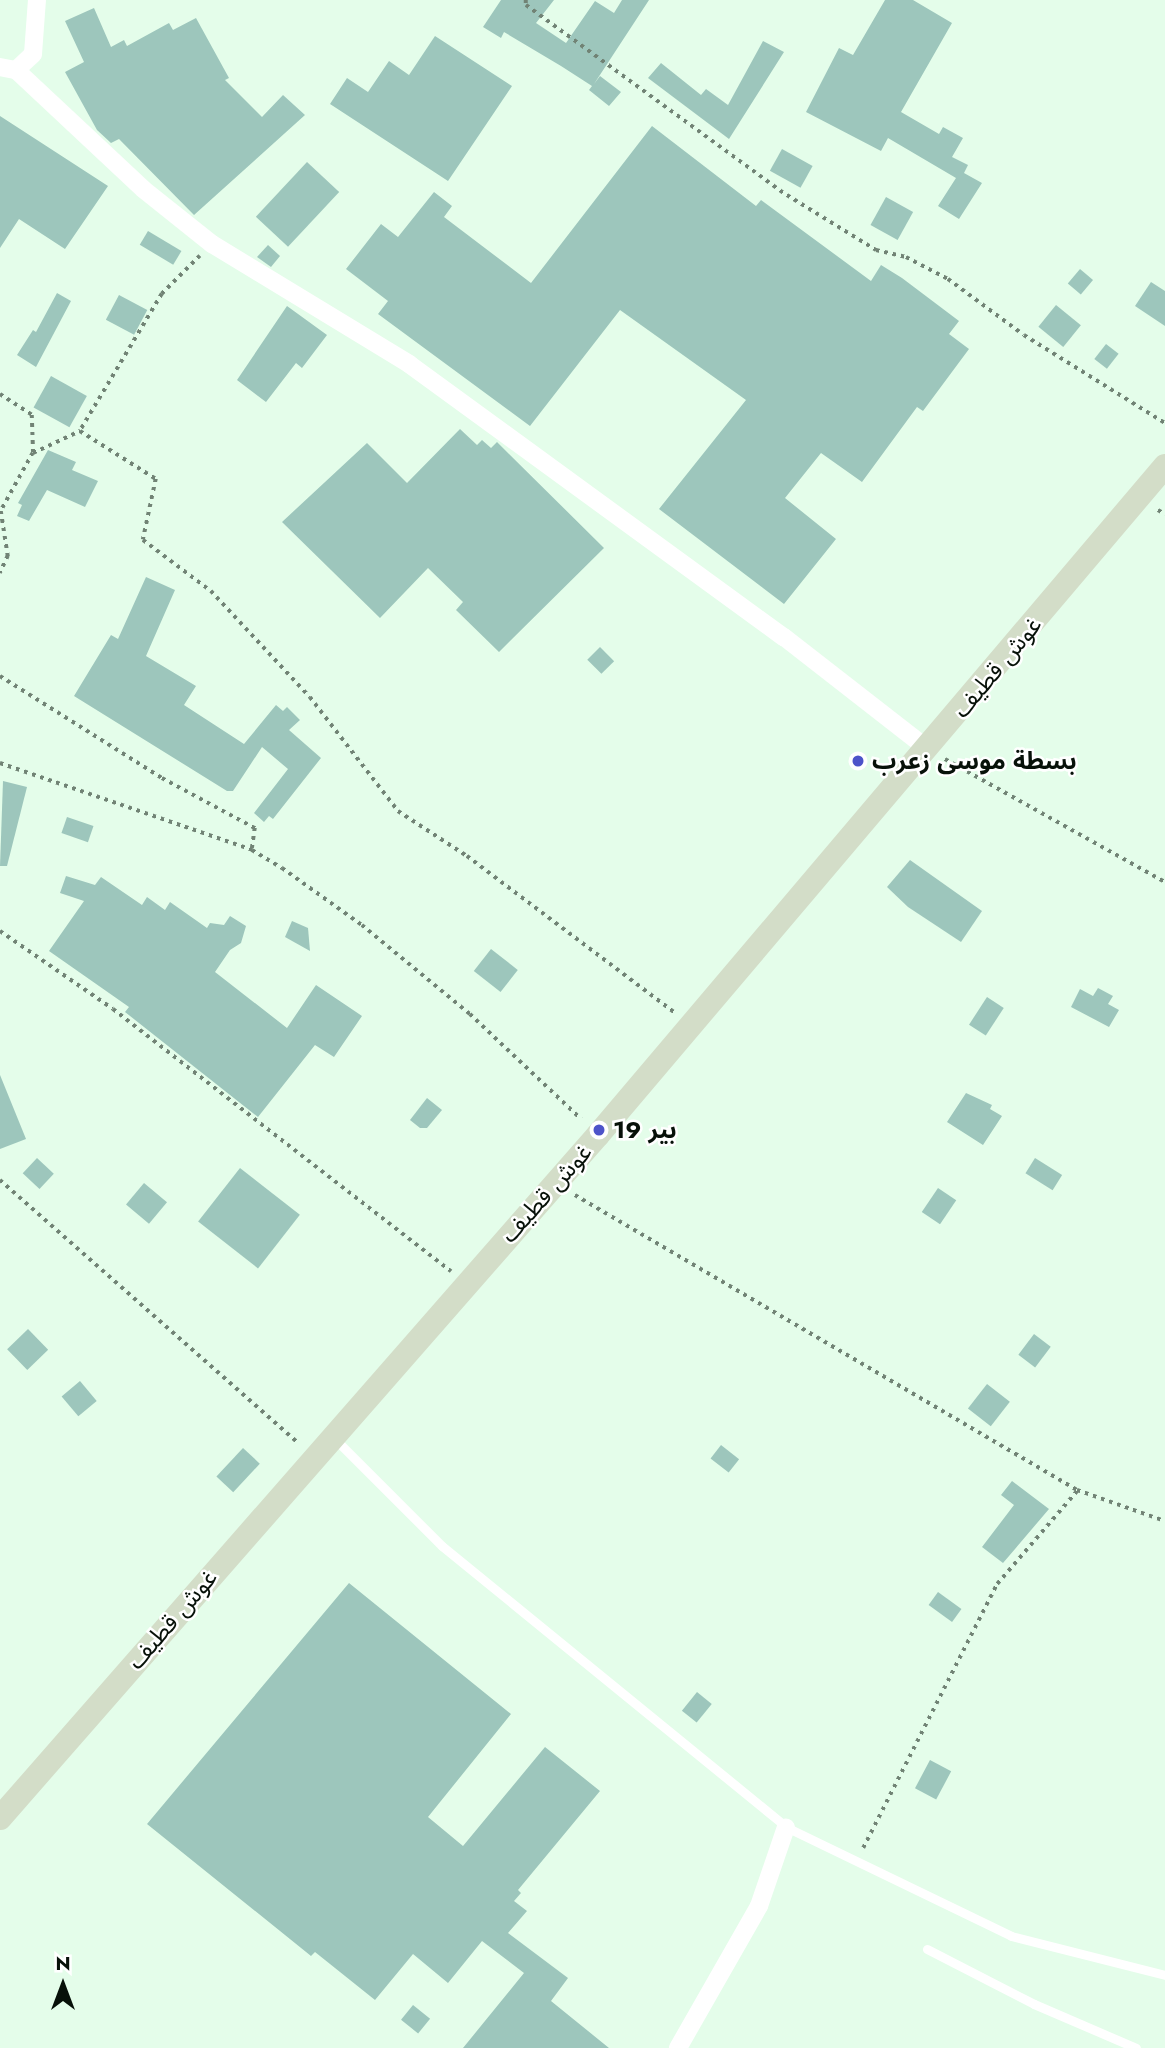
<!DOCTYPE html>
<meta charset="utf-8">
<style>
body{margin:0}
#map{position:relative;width:1165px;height:2048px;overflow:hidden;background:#e4fdea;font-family:Jost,"Noto Sans Arabic",sans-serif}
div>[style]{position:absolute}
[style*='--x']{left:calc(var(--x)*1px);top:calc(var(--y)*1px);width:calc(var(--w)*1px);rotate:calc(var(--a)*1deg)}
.building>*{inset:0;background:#9dc6bc;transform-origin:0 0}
.path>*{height:3.5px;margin-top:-1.75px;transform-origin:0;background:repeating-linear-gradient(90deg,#718375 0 3.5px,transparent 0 8.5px)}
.service>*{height:9px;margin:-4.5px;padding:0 4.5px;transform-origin:4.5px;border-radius:4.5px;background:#fff}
.minor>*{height:18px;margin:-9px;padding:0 9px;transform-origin:9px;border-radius:9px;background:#fff}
.secondary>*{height:24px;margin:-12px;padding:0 12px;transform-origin:12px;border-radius:12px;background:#d3ddc8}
.dots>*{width:19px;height:19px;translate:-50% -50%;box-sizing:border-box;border:4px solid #fff;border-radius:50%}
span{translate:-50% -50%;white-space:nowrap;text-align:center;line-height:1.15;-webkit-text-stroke:5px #fff;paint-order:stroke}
.street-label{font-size:24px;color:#071109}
.poi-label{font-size:24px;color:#071109;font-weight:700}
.left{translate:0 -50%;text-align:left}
.north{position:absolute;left:28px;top:1950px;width:70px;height:70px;-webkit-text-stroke:5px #fff;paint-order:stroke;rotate:0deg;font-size:19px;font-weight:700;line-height:28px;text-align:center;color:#071109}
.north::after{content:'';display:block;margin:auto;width:24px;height:32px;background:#071109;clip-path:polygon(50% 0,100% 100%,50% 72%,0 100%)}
</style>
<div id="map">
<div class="building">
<i style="clip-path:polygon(501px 0,554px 0,536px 23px,566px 43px,595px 1px,614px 13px,622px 0,649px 0,594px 84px,600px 76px,621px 92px,609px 106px,589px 90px,592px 86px,561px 66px,504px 32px,501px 38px,483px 27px)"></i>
<i style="clip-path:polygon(885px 0,913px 0,952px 23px,901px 112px,939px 134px,943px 127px,963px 138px,952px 157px,968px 165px,964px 173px,982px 183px,959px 219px,938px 206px,956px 178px,888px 138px,881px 151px,806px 112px,839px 48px,853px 55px)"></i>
<i style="clip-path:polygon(94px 8px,111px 47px,124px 40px,127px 46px,169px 23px,173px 30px,196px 18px,229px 78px,225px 80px,262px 117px,283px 95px,305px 115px,194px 215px,119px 139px,111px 143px,97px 130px,65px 72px,84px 62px,65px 21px)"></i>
<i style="clip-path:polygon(435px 36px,512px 86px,448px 181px,330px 104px,347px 78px,368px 92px,389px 61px,409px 75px)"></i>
<i style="clip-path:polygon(763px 41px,784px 52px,729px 139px,648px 78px,661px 63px,701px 95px,706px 89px,728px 105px)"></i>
<i style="clip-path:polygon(0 116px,108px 186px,65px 249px,19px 219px,0 248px)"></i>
<i style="clip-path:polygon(652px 126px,756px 206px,761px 200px,871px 281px,881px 265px,902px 278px,959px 321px,949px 334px,969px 349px,923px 411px,917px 407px,862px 482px,821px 453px,785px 498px,836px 539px,784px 604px,659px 509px,746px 400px,620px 310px,530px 426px,378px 314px,388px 301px,346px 269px,381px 224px,398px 237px,434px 192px,452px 206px,444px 217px,531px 283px)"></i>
<i style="left:782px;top:149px;width:35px;height:25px;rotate:29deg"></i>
<i style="left:307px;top:162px;width:44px;height:75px;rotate:43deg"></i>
<i style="left:886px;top:197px;width:31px;height:32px;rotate:29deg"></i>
<i style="left:148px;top:231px;width:39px;height:16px;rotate:31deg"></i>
<i style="clip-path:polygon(268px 245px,280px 256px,271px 267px,257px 257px)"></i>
<i style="left:1080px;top:269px;width:17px;height:19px;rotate:40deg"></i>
<i style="clip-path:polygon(1151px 282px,1165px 291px,1165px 326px,1135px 306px)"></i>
<i style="clip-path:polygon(57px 293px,71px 301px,36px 367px,17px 355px,33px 330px,36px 332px)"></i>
<i style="left:119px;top:295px;width:32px;height:28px;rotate:28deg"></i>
<i style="left:1056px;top:305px;width:32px;height:28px;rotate:39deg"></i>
<i style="clip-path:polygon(287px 306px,327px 335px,302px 368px,296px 363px,266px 402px,237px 380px)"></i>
<i style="left:1106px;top:344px;width:16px;height:19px;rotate:38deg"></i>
<i style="left:51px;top:376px;width:41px;height:36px;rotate:29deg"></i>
<i style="clip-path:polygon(460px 429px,477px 445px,482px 440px,491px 448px,497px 442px,604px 548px,499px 652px,456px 610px,463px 602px,428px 568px,380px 618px,282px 522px,367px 443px,407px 483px)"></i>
<i style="clip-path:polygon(48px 450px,76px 462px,72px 470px,98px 481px,85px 507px,47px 490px,29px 521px,17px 516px,22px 505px,18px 503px)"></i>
<i style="clip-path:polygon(146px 577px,175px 590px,146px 656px,196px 686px,184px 705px,244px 744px,276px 705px,283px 711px,287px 707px,300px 720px,289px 730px,321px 758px,273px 819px,269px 816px,264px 822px,254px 813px,288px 769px,262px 747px,233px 791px,227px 791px,74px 696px,111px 635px,118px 639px)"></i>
<i style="left:600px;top:647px;width:20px;height:18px;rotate:45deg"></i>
<i style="clip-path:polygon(3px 781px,27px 787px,7px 866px,0 866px)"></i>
<i style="left:67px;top:817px;width:28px;height:17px;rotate:19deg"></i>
<i style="clip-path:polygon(910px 860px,982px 911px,961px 942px,908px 907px,887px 887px)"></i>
<i style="clip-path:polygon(66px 876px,95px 885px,101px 877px,142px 905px,147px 897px,165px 910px,170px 902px,207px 928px,210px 923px,224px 925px,230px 916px,246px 926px,241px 943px,230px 950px,215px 972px,287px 1028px,316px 985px,362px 1016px,334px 1057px,315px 1045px,258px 1117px,125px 1012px,129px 1007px,49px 951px,84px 901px,60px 893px)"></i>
<i style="clip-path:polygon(292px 921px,308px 928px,310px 951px,285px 937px)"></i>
<i style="left:491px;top:949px;width:34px;height:28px;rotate:38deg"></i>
<i style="clip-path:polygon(1098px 988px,1113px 996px,1108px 1004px,1119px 1010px,1109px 1027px,1071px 1007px,1080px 989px,1093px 996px)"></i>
<i style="left:987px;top:997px;width:20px;height:33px;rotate:33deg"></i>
<i style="clip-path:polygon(0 1075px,26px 1139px,0 1149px)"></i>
<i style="clip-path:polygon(966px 1093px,992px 1105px,990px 1109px,1002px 1116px,983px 1145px,947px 1122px)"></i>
<i style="clip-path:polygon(427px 1098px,442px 1110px,427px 1128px,420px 1128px,410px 1120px)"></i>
<i style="left:37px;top:1158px;width:23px;height:21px;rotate:43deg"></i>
<i style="left:1035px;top:1158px;width:32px;height:18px;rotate:32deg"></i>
<i style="left:240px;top:1168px;width:76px;height:68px;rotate:38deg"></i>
<i style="left:144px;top:1183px;width:30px;height:28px;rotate:40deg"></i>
<i style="left:938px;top:1188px;width:22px;height:29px;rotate:34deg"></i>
<i style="left:28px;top:1329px;width:29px;height:29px;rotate:46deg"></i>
<i style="left:1034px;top:1334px;width:21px;height:26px;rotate:37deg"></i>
<i style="left:80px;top:1381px;width:26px;height:24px;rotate:50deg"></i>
<i style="left:987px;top:1384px;width:29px;height:31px;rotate:38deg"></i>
<i style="left:721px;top:1445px;width:23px;height:17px;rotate:38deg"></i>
<i style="left:243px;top:1448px;width:23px;height:39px;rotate:43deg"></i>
<i style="clip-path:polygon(1012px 1481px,1049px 1509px,1003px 1563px,982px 1547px,1014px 1505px,1001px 1495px)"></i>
<i style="clip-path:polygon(349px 1583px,511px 1714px,428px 1817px,463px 1846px,545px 1747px,600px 1791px,518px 1890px,521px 1893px,514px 1901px,527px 1911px,508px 1933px,568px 1978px,551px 2001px,609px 2048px,463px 2048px,524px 1973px,482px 1941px,448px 1983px,413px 1954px,375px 2000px,315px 1952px,311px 1956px,147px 1824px)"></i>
<i style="left:938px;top:1592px;width:29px;height:16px;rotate:36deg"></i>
<i style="left:697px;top:1692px;width:19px;height:24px;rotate:39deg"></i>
<i style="left:930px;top:1760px;width:24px;height:32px;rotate:28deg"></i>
<i style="left:413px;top:2005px;width:22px;height:19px;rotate:39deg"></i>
</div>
<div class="path">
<i style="--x:526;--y:0;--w:5;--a:90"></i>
<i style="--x:526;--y:5;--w:323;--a:36.1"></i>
<i style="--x:787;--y:195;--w:105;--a:31.7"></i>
<i style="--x:876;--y:250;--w:31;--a:13"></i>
<i style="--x:906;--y:257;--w:47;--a:27.6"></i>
<i style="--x:948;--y:279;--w:94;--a:36.4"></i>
<i style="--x:1024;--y:335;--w:166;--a:32"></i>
<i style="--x:200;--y:256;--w:54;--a:135"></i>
<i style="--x:162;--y:294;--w:160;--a:120.9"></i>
<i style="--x:80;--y:431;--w:90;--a:32.3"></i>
<i style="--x:156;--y:479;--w:62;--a:102"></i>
<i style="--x:143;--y:540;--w:85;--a:36.9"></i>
<i style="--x:211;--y:591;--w:145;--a:47"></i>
<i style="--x:310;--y:697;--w:144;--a:52.3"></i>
<i style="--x:398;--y:811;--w:82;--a:33.1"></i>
<i style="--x:467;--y:856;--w:259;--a:37"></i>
<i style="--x:0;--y:394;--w:38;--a:33"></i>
<i style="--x:32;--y:415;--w:38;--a:88"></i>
<i style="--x:33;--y:453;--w:66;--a:118.9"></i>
<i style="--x:1;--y:511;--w:46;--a:81.2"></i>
<i style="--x:8;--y:556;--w:19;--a:115"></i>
<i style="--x:33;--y:453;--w:52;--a:-25.1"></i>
<i style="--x:1158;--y:510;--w:8;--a:30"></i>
<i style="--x:0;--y:676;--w:191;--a:32.2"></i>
<i style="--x:162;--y:778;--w:106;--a:28.3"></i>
<i style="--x:255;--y:828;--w:22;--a:98"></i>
<i style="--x:945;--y:759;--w:252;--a:29.2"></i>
<i style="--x:0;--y:763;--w:267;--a:19"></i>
<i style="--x:252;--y:850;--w:35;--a:31"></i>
<i style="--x:282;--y:868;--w:98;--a:35.5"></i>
<i style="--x:362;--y:925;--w:140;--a:39.5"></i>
<i style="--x:470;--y:1014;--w:153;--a:43.4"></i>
<i style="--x:0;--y:931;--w:137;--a:34.6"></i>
<i style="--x:113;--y:1009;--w:428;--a:37.8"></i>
<i style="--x:0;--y:1180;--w:397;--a:41.4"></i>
<i style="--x:575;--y:1195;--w:582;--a:30.44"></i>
<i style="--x:1077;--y:1490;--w:93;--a:19.4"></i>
<i style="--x:863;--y:1848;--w:296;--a:-63.1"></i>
<i style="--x:997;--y:1584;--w:123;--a:-49.3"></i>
</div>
<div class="service">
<i style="--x:335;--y:1439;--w:151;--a:45"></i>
<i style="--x:442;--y:1546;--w:444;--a:39.2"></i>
<i style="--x:786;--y:1827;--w:250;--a:25.8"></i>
<i style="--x:1011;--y:1936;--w:159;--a:14.2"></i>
<i style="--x:927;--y:1949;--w:120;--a:27.2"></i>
<i style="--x:1034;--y:2004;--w:111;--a:23.3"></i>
</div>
<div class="minor">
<i style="--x:0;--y:67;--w:16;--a:11"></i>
<i style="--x:16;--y:70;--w:174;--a:43.1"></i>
<i style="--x:143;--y:189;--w:88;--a:38.6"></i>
<i style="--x:212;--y:244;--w:231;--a:31.3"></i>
<i style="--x:409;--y:364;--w:464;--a:36.1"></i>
<i style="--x:784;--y:637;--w:182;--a:37.9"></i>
<i style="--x:16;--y:70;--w:23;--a:-43"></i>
<i style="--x:33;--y:54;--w:54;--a:-85.8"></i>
<i style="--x:678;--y:2048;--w:163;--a:-60.3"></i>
<i style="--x:759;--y:1906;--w:83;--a:-71.1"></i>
</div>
<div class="secondary">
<i style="--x:0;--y:1818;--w:908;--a:-48.8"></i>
<i style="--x:598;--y:1135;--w:877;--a:-49.72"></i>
</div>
<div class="dots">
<i style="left:858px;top:761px;background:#4d53c9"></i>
<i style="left:599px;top:1130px;background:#4d53c9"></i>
</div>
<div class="street-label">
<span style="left:997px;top:667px;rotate:-50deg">غوش قطيف</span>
<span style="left:546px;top:1193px;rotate:-48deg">غوش قطيف</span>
<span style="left:172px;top:1619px;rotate:-49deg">غوش قطيف</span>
</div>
<div class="poi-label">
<span class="left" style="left:872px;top:761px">بسطة موسى زعرب</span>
<span class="left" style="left:613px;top:1130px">بير 19</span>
</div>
<div class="north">N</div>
</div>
